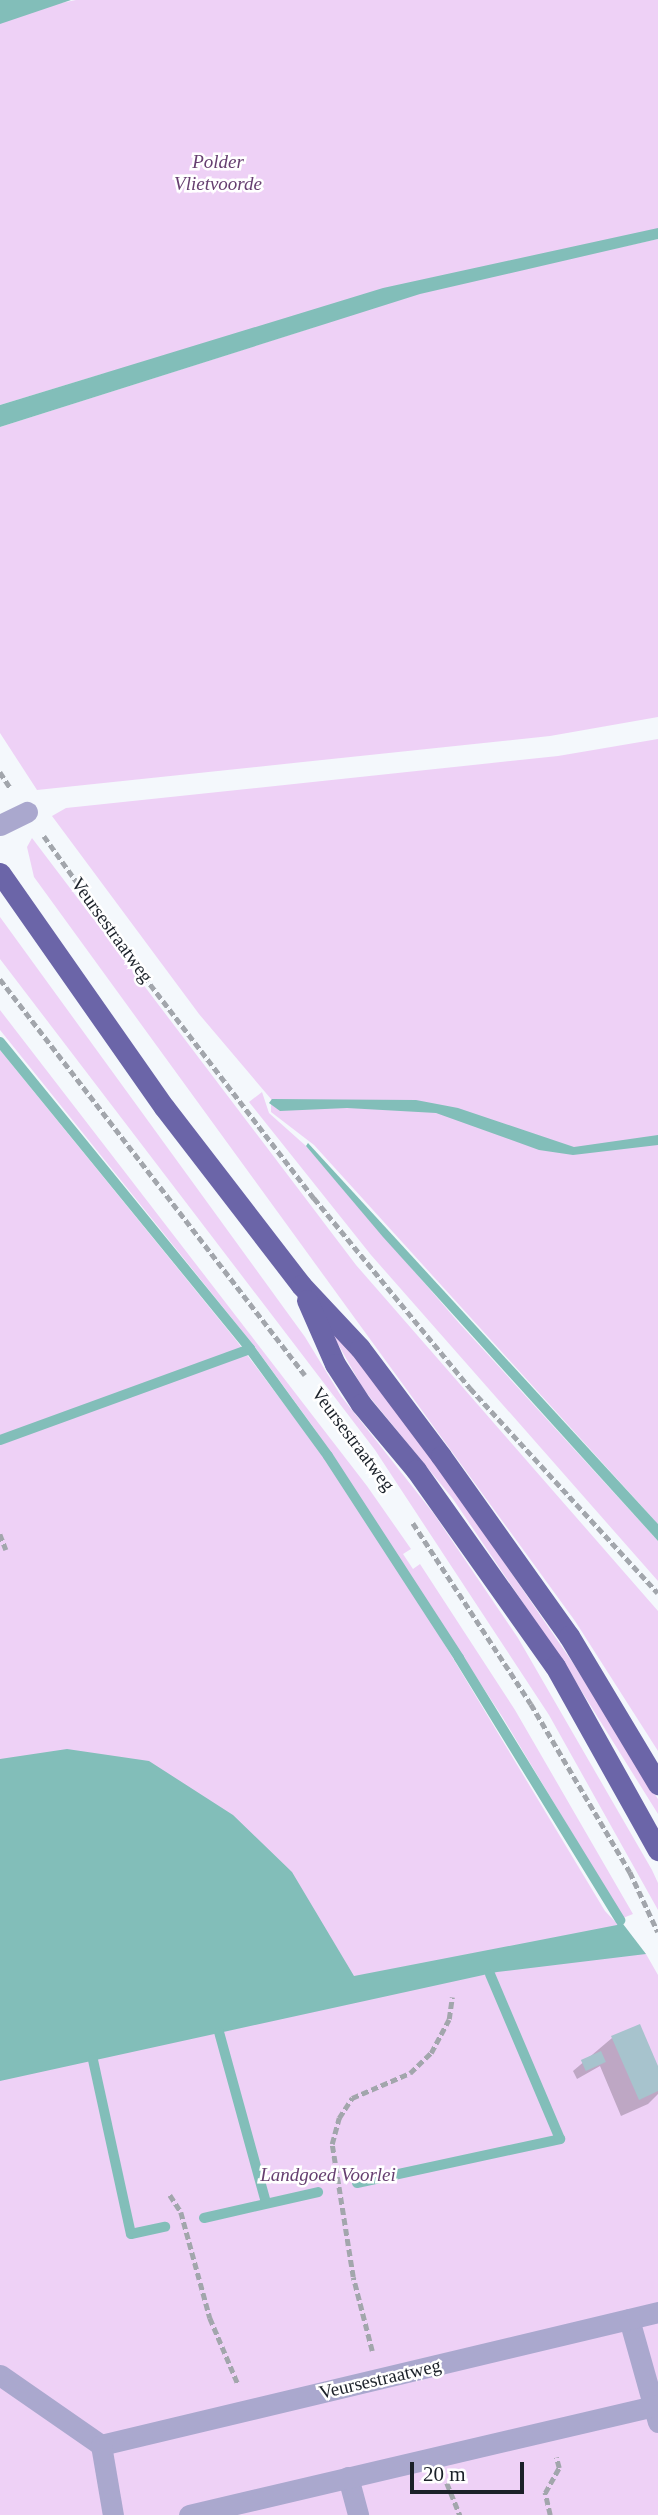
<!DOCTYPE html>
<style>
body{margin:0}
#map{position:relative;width:658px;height:2515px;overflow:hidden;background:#f4f8fc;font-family:"Times New Roman",serif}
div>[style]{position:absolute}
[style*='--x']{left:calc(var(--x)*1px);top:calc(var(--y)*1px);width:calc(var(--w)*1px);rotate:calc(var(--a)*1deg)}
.green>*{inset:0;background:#eed1f6}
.water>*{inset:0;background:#82beb9}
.shadow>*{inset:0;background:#0003}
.stream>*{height:10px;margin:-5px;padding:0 5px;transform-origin:5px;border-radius:5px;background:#82beb9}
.building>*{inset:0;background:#a7c3cd;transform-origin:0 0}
.path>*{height:4.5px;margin-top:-2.25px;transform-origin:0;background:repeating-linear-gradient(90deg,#a2a6ac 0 7px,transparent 0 10.5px)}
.minor>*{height:21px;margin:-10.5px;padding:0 10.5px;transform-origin:10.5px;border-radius:10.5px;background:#aaa8ce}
.major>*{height:21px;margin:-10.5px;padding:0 10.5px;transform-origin:10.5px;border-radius:10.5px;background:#6b65a8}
span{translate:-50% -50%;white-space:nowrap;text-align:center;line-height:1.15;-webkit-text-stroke:5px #fff;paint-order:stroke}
.park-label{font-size:19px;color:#663f70;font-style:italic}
.street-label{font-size:19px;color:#1b2129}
.scale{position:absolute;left:410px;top:2462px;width:114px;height:32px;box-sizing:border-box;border:4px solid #1b2129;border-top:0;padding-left:9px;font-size:21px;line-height:24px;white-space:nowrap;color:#1b2129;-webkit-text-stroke:5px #fff;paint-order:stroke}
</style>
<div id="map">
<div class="green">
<i style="clip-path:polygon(76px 0,658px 0,658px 235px,575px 257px,658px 239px,658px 717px,550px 736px,37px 790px,0 733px,0 427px,318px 326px,102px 374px,0 405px,0 15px)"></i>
<i style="clip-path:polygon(658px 739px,658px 1524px,314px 1145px,271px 1112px,271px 1099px,199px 1014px,52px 816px,66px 808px,558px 756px)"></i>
<i style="clip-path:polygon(32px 838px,356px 1265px,658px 1611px,658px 1751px,575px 1621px,34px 877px,27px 847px)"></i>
<i style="clip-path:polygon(0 917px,305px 1337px,341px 1396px,434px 1514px,518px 1638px,652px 1870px,658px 1883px,658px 1910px,549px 1715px,375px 1450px,0 959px)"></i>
<i style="clip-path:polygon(0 1010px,367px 1486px,411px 1549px,403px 1554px,413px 1569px,420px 1564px,515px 1710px,633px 1914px,623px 1918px,503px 1718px,314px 1428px,255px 1347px,0 1030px)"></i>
<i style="clip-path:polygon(0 1050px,236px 1340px,326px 1460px,427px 1615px,605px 1911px,646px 1954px,658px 1975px,658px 2515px,0 2515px)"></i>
<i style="clip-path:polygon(262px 1092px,269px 1113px,306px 1146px,459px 1323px,658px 1541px,658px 1581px,371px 1255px,249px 1102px)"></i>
<i style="clip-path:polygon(326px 1323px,338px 1331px,458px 1495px,575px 1666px,658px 1799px,658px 1814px,569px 1671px,453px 1499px,364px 1390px)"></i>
</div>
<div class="water">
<i style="clip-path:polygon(0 0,71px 0,0 24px)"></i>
<i style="clip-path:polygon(658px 228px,658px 239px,420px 294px,0 427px,0 405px,383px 288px)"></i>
<i style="clip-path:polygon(272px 1099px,416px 1100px,458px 1108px,574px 1147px,658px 1135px,658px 1145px,573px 1155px,539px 1150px,436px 1113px,347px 1108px,280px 1111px,269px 1103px)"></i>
<i style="clip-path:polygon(308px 1143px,658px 1524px,658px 1541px,383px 1237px,306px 1146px)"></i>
<i style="clip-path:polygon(67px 1749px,149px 1761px,233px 1815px,292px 1872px,354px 1976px,617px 1925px,620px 1920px,646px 1954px,497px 1972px,0 2081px,0 1759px)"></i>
</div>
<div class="shadow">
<i style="clip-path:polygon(612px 2038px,658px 2071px,658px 2094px,648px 2104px,621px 2116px,600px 2066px,577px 2079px,573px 2071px)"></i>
</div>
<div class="stream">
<i style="--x:0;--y:1042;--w:396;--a:50.8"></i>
<i style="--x:250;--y:1349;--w:266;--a:160"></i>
<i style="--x:250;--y:1349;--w:132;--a:53.9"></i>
<i style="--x:328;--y:1456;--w:241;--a:57"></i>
<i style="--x:459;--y:1658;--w:308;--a:58.4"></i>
<i style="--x:219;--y:2032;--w:177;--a:74.6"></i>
<i style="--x:93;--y:2060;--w:178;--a:77.7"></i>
<i style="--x:131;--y:2234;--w:35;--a:-12"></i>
<i style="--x:357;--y:2183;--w:208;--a:-12.2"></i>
<i style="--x:560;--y:2139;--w:179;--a:-113"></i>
<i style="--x:204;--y:2218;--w:117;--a:-12.8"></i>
</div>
<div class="building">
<i style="clip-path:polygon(640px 2024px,658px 2066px,658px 2091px,639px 2100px,611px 2036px)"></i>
<i style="left:601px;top:2051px;width:12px;height:22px;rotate:66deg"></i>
</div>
<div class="path">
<i style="--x:0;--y:772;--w:20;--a:57"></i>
<i style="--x:44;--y:836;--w:172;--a:54.5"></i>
<i style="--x:144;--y:976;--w:280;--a:52.6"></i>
<i style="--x:314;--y:1198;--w:246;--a:50.6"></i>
<i style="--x:470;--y:1388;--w:278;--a:47.5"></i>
<i style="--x:0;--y:979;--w:500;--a:52.4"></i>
<i style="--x:413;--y:1523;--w:216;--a:56.9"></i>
<i style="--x:531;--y:1704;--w:195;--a:59.5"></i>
<i style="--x:630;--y:1872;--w:66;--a:65"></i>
<i style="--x:0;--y:1534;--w:17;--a:69"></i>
<i style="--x:170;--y:2195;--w:20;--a:57"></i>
<i style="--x:181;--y:2212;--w:110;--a:74.7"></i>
<i style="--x:210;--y:2318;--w:72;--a:67"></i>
<i style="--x:372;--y:2351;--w:76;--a:-104.4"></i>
<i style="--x:353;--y:2277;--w:135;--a:-99"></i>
<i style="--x:332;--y:2144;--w:27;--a:-75"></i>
<i style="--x:339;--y:2118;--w:24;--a:-57"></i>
<i style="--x:352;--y:2098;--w:63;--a:-23.3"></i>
<i style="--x:410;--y:2073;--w:29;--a:-44"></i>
<i style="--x:431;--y:2053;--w:38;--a:-62"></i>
<i style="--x:449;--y:2019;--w:22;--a:-82"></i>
<i style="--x:447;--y:2483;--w:35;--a:68"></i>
<i style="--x:550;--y:2515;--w:23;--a:-103"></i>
<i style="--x:545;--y:2493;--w:29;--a:-61"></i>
<i style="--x:559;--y:2468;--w:11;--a:-105"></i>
</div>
<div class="minor">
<i style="--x:0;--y:825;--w:30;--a:-26"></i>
<i style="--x:629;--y:2319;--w:107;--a:74.3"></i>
<i style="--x:0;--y:2375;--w:123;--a:34.7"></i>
<i style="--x:101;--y:2445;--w:573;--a:-13.43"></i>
<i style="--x:101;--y:2445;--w:71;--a:80.3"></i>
<i style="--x:348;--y:2477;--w:39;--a:75"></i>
<i style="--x:189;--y:2515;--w:482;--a:-13.2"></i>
</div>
<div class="major">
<i style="--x:0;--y:873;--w:286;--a:55"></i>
<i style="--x:164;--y:1107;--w:225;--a:52.4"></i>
<i style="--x:301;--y:1285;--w:86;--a:46.9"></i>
<i style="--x:360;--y:1348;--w:135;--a:53.1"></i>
<i style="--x:441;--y:1456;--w:221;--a:54.6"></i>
<i style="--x:569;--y:1636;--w:173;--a:59"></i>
<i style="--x:307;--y:1300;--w:70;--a:66.4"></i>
<i style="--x:335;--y:1364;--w:48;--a:57"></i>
<i style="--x:361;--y:1404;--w:86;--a:50.2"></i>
<i style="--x:416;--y:1470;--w:240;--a:54.7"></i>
<i style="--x:555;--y:1666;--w:211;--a:60.8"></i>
</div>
<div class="park-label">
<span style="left:218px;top:173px">Polder<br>Vlietvoorde</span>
<span style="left:328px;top:2175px">Landgoed Voorlei</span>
</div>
<div class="street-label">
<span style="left:112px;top:930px;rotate:54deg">Veursestraatweg</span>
<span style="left:353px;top:1439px;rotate:53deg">Veursestraatweg</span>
<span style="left:380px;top:2379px;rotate:-13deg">Veursestraatweg</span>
</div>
<div class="scale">20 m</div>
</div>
